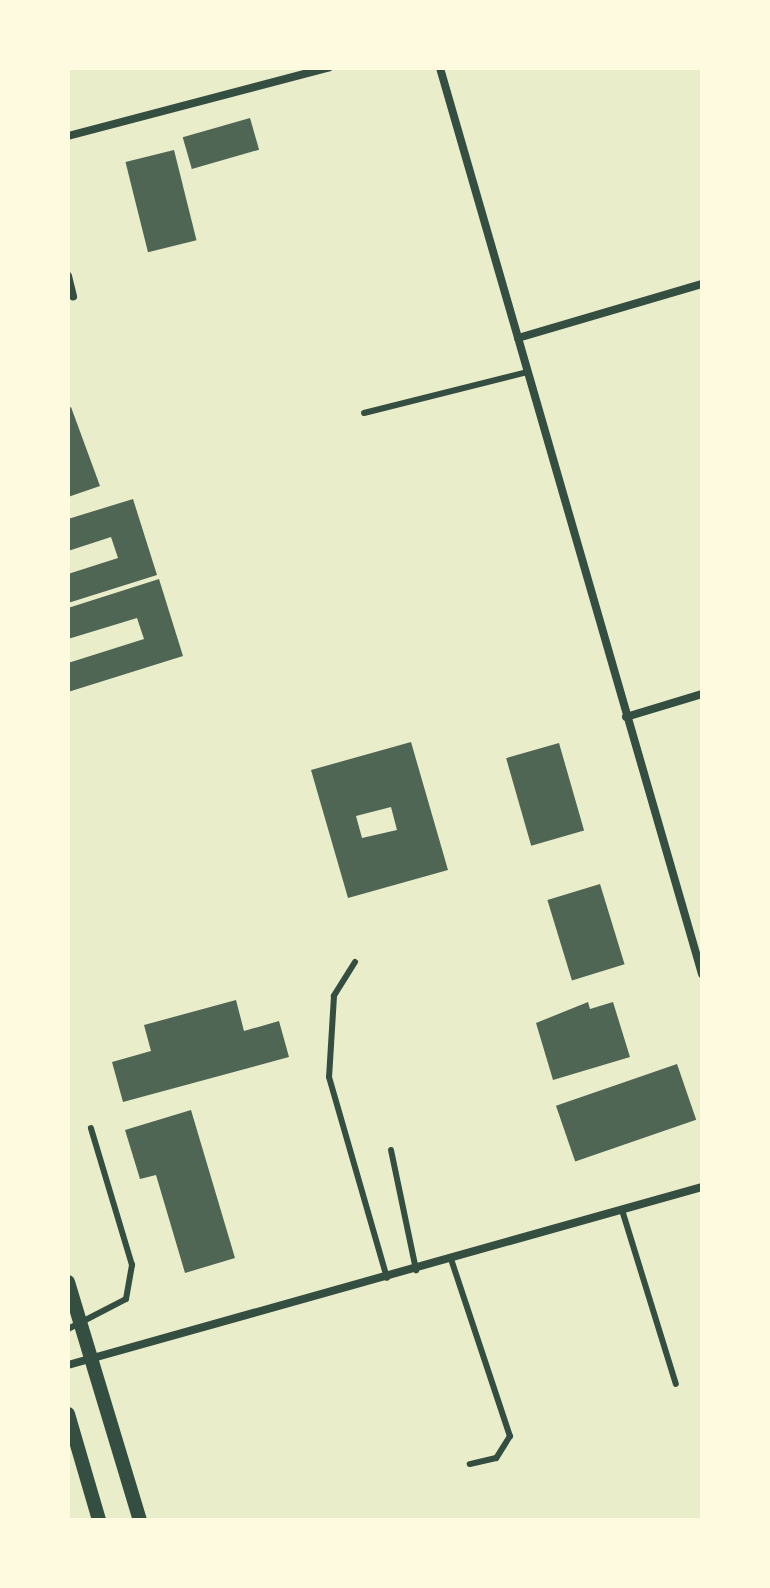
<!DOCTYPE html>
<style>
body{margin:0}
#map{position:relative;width:770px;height:1588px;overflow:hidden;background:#e9edc9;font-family:"Asap Condensed",sans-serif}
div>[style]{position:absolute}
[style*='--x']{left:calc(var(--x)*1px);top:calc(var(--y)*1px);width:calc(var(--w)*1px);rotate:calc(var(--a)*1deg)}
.building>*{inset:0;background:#4f6655;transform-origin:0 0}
.service>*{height:6px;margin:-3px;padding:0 3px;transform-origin:3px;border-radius:3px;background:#344e41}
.minor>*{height:8px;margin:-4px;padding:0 4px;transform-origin:4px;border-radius:4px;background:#344e41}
.tertiary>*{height:14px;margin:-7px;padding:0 7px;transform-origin:7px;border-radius:7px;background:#344e41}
span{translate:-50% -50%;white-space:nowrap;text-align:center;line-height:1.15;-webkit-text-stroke:8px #fefae0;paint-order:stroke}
.frame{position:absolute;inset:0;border:70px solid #fefae0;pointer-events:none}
</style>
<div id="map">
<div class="building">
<i style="left:250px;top:118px;width:33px;height:70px;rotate:74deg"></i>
<i style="left:174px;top:150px;width:93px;height:50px;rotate:76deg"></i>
<i style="clip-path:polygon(71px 407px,100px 486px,68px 497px,68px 409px)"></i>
<i style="clip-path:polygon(133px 499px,157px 575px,68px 603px,68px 574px,118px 558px,111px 537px,68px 551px,68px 519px)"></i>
<i style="clip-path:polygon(159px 579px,183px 656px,68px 692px,68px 663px,144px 639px,137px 618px,68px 639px,68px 608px)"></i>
<i style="clip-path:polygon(evenodd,411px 742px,448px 870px,348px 898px,311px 770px,411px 742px,391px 807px,397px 830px,362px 838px,356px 816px,391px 807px)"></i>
<i style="left:559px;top:743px;width:91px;height:55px;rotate:74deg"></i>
<i style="left:600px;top:884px;width:84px;height:55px;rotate:73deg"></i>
<i style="clip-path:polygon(236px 1000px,244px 1031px,279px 1021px,289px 1057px,123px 1102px,112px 1062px,151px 1051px,144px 1025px)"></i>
<i style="clip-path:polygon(588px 1002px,590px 1009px,613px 1002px,630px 1057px,553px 1080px,536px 1023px)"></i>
<i style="left:677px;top:1064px;width:59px;height:128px;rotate:71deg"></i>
<i style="clip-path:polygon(191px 1110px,235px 1258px,185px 1273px,156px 1175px,140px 1179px,125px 1130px)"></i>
</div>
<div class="service">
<i style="--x:364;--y:413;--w:168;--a:-14.1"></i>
<i style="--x:355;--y:962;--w:40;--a:122"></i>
<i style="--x:334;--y:996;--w:81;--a:93.5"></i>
<i style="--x:329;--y:1077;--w:209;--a:73.9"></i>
<i style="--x:391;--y:1150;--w:123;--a:78.2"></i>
<i style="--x:622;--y:1210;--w:182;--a:72.8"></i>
<i style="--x:451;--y:1259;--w:187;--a:71.6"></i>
<i style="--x:510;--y:1436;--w:26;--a:122"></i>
<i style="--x:496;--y:1458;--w:27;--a:167"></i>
<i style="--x:68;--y:1329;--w:65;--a:-27.3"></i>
<i style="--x:126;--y:1299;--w:35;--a:-80"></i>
<i style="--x:132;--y:1265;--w:143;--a:-106.7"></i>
</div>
<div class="minor">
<i style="--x:440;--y:68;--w:943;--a:73.87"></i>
<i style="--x:68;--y:136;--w:269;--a:-14.7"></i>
<i style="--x:68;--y:276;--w:21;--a:76"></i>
<i style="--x:518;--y:338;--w:192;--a:-16.4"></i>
<i style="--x:626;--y:717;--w:79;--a:-16.8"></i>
<i style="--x:68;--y:1365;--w:659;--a:-15.68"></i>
</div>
<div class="tertiary">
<i style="--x:68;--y:1282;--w:249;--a:73.2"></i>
<i style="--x:68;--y:1414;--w:110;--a:73.7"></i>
</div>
<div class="frame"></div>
</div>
